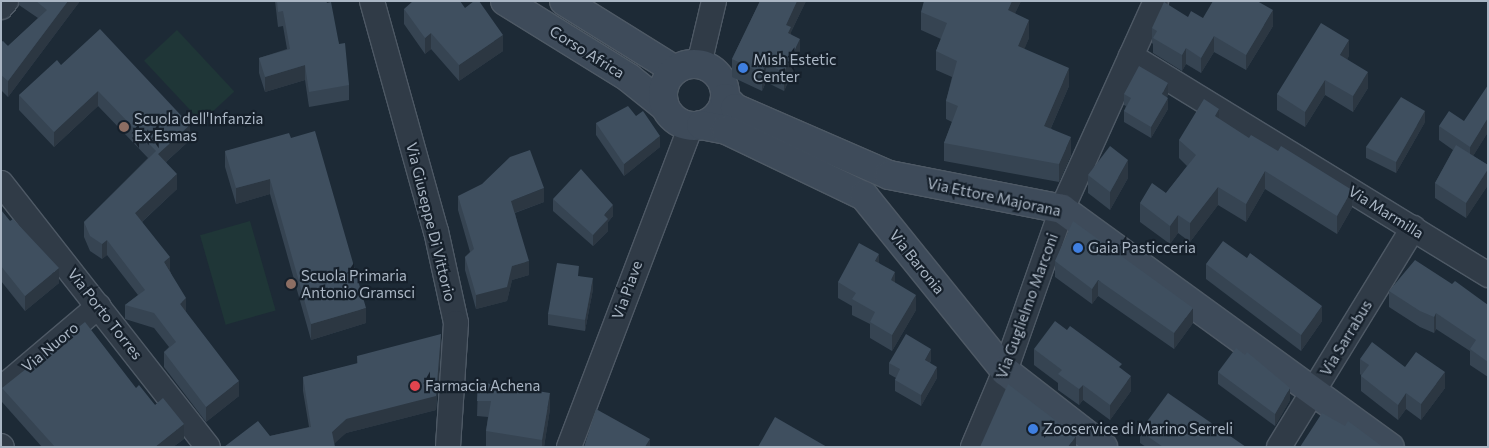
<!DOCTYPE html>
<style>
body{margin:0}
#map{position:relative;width:1489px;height:448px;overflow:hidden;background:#1d2a36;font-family:Commissioner,sans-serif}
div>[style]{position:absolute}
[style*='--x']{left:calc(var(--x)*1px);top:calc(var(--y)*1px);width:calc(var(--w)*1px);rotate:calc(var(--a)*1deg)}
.green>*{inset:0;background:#1f3637;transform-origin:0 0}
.roads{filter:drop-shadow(1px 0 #4e5965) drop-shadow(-1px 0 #4e5965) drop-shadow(0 1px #4e5965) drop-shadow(0 -1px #4e5965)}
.street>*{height:24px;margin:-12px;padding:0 12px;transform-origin:12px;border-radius:12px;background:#303b47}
.secondary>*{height:28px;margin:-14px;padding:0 14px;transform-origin:14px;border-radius:14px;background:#3e4b5a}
.secondary>.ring{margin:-14px;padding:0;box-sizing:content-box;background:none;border:28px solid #3e4b5a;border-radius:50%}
.wall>*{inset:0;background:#364452}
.shaded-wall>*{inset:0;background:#2c3742}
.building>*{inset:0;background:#3f4f5f}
.dots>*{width:14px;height:14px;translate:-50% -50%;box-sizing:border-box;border:2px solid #16202b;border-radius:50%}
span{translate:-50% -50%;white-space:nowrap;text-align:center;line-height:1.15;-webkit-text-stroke:4.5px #16202b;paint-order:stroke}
.street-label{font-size:15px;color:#aab6c4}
.poi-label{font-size:15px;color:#aab6c4}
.left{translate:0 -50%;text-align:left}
.frame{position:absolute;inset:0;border:2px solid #aab6c4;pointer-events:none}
</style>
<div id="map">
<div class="green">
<i style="left:177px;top:30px;width:84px;height:45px;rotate:47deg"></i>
<i style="left:250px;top:221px;width:93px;height:52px;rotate:74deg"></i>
</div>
<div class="roads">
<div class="street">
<i style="--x:372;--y:1;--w:239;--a:74.5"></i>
<i style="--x:436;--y:231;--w:94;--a:77.7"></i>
<i style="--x:456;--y:323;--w:124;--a:93.7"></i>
<i style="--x:1;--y:7;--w:8;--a:-50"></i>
<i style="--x:1131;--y:56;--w:419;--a:31.5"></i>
<i style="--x:693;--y:63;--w:11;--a:-41"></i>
<i style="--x:701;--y:56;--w:57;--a:-76.7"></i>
<i style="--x:1;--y:183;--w:335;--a:51.9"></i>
<i style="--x:1;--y:389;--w:128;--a:-40.3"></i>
<i style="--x:1;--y:446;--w:1;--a:45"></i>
<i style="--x:569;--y:447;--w:343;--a:-69.2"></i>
<i style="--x:973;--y:447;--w:82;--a:-67.2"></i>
<i style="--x:1005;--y:371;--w:172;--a:-70.6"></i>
<i style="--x:1062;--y:209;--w:228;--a:-65.7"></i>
<i style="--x:1279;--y:447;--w:257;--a:-58.5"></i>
</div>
<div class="secondary">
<i style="--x:505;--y:1;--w:146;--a:31.8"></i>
<i style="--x:629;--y:78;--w:46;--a:38.9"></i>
<i style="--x:564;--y:1;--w:131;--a:31.9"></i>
<i class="ring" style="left:663px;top:64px;width:34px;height:34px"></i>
<i style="--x:725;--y:98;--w:14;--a:45"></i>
<i style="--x:735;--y:108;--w:168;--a:23.5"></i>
<i style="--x:889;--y:175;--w:176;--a:11.1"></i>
<i style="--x:1062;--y:209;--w:405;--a:36"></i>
<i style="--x:701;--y:125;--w:25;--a:11"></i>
<i style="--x:726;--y:130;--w:153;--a:25.6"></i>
<i style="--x:864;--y:196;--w:225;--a:51.1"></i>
<i style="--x:1005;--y:371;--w:124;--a:37.8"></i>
</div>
</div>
<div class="wall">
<i style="clip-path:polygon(19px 1px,80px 1px,8px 97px,1px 90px,1px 42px,8px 46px,38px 18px,19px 5px)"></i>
<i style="clip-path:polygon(275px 1px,326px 1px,339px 44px,349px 85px,349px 100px,309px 107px,305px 80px,265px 92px,259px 73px,259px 58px,287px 49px,283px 26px,278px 27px)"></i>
<i style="clip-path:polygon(760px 1px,806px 1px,791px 32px,791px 34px,800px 57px,784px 91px,766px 82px,762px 91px,732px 77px,732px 59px)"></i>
<i style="clip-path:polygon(1021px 1px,1015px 13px,1029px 38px,1024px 49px,1069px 86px,1051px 128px,1071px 155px,1059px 182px,944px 161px,944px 143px,952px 122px,946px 119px,946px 101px,952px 77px,936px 70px,936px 51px,941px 39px,921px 30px,921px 12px)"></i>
<i style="clip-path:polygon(465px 8px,503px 51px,459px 81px,431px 49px,425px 54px,404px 24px,404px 9px)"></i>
<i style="clip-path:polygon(1188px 17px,1203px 18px,1273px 26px,1246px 70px,1214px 52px,1201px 73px,1186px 64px,1182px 71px,1153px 53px,1153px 44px,1152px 43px,1152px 28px)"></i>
<i style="clip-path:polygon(1349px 56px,1347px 59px,1368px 88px,1353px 112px,1325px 95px,1305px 127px,1277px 110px,1277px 94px)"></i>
<i style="clip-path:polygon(61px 65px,190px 140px,166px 162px,177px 189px,142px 222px,170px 271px,186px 312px,239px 396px,206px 422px,164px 367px,164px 352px,169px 347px,154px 328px,125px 319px,125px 305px,138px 295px,107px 255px,102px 259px,90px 251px,84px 237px,84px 222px,148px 158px,98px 106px,54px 147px,19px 110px,19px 95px)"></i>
<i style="clip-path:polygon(1124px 94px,1168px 95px,1167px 97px,1168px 109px,1151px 138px,1124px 122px,1124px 111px,1126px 106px,1124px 105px)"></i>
<i style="clip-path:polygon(636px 116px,660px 147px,624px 176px,596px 135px,596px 123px)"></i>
<i style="clip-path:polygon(1219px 119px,1352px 208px,1337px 234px,1265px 189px,1246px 222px,1218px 205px,1190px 242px,1178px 233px,1170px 244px,1140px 222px,1140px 203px,1166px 193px,1187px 166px,1179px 158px,1179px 140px)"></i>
<i style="clip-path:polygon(1464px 121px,1488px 132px,1473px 156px,1488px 165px,1488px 185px,1466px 218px,1435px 198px,1435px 183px,1453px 150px,1439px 140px,1439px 126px)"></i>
<i style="clip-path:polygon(1425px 122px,1396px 173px,1366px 158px,1366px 147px)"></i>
<i style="clip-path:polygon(291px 138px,366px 323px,311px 340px,270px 194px,236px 204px,225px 167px,225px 151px)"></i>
<i style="clip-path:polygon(1088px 175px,1128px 178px,1110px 210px,1088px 193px)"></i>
<i style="clip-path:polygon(458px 196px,544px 202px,515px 213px,529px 275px,512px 280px,507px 301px,476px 309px,465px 270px,465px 257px,470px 252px,458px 210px)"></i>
<i style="clip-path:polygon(553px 199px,613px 216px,608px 222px,608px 231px,593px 246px,553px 211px)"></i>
<i style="clip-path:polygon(1px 210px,59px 283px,25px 311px,1px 281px)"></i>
<i style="clip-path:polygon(1247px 258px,1322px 321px,1301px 351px,1206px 279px,1206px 264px)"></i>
<i style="clip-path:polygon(1055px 261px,1193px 323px,1174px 349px,1098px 296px,1092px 304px,1055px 277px)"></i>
<i style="clip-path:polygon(879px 263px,916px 310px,892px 351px,870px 338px,870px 324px,852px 315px,852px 306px,838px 298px,838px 282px)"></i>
<i style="clip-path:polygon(579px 276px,593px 289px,585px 331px,548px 325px,548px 314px)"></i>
<i style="clip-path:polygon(1452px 284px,1488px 305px,1488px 377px,1470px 365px,1470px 351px,1436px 329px,1434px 333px,1420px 327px,1389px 307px,1389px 291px)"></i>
<i style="clip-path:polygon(441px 349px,436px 410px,346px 433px,334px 443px,270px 436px,309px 427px,303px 391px,303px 377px,357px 364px,357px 356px)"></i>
<i style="clip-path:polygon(1034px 349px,1122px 369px,1131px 391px,1110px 420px,1083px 400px,1079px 405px,1058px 390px,1058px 383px,1034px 365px)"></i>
<i style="clip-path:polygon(1360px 359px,1405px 367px,1445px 388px,1421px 420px,1406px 409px,1398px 420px,1361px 391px,1361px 375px,1360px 374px)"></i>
<i style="clip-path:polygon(931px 360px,930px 363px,937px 378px,921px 406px,895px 391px,895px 380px,896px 378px,889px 374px,889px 363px)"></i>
<i style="clip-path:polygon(1218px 372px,1290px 400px,1275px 426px,1218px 384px)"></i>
<i style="clip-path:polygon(478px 382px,550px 409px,544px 447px,486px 447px,486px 431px,488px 417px,477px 416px)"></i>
<i style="clip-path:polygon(2px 388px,136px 388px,155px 405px,184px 439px,173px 447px,42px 447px,2px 402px)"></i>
<i style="clip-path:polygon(1140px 431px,1246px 447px,1146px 447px,1140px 443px)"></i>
</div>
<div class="shaded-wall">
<i style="clip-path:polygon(68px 1px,80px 1px,8px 97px,8px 81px)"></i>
<i style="clip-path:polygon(797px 1px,806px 1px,791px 32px,791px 46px,786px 25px)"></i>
<i style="clip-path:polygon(1012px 1px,1021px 1px,1008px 28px,1008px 10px)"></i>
<i style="clip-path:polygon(1273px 10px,1273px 26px,1246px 70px,1246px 55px)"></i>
<i style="clip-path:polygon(1029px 20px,1029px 38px,1018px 65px,1018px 46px)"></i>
<i style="clip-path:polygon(431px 33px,431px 49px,425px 54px,425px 38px)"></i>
<i style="clip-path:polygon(503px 35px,503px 51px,459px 81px,459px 65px)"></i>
<i style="clip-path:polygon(1214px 36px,1214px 52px,1201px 73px,1201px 58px)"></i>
<i style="clip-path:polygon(800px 39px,800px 57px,784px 91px,784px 72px)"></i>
<i style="clip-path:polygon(1349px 40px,1349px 56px,1340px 71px,1340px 55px)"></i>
<i style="clip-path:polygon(1186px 48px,1186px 64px,1182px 71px,1182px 55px)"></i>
<i style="clip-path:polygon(766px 64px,766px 82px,762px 91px,762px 73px)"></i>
<i style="clip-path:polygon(305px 65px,305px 80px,265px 92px,265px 77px)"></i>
<i style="clip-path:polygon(1069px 68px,1069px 86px,1044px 144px,1044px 126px)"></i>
<i style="clip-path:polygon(1368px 72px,1368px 88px,1353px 112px,1353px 96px)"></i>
<i style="clip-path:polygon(1325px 80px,1325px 95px,1305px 127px,1305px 112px)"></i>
<i style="clip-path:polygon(1168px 83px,1168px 95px,1162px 105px,1162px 94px)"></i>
<i style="clip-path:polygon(98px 91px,98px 106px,54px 147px,54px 132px)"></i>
<i style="clip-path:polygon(1168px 98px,1168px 109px,1151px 138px,1151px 127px)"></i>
<i style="clip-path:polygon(1219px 109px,1219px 127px,1215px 116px)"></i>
<i style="clip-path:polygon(1425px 111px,1425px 122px,1396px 173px,1396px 162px)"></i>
<i style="clip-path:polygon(1488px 118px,1488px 132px,1470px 161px,1470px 147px)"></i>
<i style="clip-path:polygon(190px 125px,190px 140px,158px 169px,158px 154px)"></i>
<i style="clip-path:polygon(660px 136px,660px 147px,624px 176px,624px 164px)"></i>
<i style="clip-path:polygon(1071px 137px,1071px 155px,1059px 182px,1059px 164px)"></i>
<i style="clip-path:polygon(1128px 160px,1128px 178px,1110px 210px,1110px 192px)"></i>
<i style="clip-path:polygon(1488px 169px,1488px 185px,1466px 218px,1466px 203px)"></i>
<i style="clip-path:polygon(1265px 171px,1265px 189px,1246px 222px,1246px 204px)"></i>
<i style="clip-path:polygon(177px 174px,177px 189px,135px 228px,135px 213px)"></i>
<i style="clip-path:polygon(270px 179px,270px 194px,236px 204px,236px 188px)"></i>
<i style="clip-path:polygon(1218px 187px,1218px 205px,1190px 242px,1190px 223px)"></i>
<i style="clip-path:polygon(544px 188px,544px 202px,511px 214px,511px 201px)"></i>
<i style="clip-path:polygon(1352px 190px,1352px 208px,1337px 234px,1337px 216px)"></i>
<i style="clip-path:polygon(613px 205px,613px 216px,608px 222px,608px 231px,593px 246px,593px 235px,604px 215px)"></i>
<i style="clip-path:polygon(1178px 215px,1178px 233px,1170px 244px,1170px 226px)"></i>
<i style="clip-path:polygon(107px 240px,107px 255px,102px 259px,102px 244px)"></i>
<i style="clip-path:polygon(879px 254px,879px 270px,875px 261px)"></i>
<i style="clip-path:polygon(170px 257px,170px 272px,164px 262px)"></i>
<i style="clip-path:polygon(529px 261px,529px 275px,512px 280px,507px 301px,476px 309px,476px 295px,512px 266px)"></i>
<i style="clip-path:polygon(59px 268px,59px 283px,25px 311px,25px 296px)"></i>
<i style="clip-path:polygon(895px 272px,895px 288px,891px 280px)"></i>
<i style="clip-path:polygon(593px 278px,593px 289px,585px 331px,585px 320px)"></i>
<i style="clip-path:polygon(1098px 280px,1098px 296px,1092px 304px,1092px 289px)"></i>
<i style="clip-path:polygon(916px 295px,916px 310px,892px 351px,892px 335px)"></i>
<i style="clip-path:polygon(186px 298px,186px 313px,180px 304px)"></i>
<i style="clip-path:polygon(1322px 306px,1322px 321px,1301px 351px,1301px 335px)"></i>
<i style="clip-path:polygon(366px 308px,366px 323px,311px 340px,311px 324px)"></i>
<i style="clip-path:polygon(1193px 308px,1193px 323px,1174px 349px,1174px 333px)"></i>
<i style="clip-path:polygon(1436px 313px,1436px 329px,1434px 333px,1434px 317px)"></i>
<i style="clip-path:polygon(441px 334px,441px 349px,436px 410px,346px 433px,332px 446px,332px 432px)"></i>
<i style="clip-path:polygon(931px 349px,931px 360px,925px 371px,925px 360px)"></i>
<i style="clip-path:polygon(937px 367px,937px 378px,921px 406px,921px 395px)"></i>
<i style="clip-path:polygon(1445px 372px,1445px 388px,1421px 420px,1421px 404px)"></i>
<i style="clip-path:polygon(1131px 376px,1131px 391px,1110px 420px,1110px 405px)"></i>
<i style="clip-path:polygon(239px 381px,239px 396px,206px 422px,206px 407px)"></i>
<i style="clip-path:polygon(1083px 385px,1083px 400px,1079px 405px,1079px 389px)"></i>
<i style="clip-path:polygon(1290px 388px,1290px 400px,1275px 426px,1275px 414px)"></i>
<i style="clip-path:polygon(550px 393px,550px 409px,544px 447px,542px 447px,542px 440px)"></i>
<i style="clip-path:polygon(1406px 393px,1406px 409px,1398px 420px,1398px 405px)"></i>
<i style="clip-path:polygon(184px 424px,184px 439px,173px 447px,155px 447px)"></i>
<i style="clip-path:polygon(1076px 436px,1076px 447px,1068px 447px)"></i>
<i style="clip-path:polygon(650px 439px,650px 447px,645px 447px)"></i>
</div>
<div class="building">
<i style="clip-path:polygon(36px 1px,68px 1px,8px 81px,1px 75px,1px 42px,3px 41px,8px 46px,47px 10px)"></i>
<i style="clip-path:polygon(277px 1px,326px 1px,327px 3px,331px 2px,339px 44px,345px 43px,349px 85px,309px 92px,305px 65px,265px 77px,259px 58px,290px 49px,283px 11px,278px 12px)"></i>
<i style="clip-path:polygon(413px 1px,460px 1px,465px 8px,474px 1px,479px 1px,503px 35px,459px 65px,431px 33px,425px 38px,404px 9px)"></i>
<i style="clip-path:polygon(760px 1px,797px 1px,786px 25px,791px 27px,788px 33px,800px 39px,784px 72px,766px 64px,762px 73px,732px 59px)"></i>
<i style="clip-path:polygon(924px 1px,1012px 1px,1008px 10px,1029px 20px,1018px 46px,1069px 68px,1044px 126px,1071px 137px,1059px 164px,944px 143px,958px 106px,946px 101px,957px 61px,936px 51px,947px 23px,921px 12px)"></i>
<i style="clip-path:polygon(1213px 1px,1257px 1px,1273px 10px,1246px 55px,1214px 36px,1201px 58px,1186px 48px,1182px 55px,1153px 38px,1157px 31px,1152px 28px,1164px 2px,1188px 17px,1191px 11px,1203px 18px)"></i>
<i style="clip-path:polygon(1321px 23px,1349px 40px,1340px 55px,1368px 72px,1353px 96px,1325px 80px,1305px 112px,1277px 94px)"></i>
<i style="clip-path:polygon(100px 29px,190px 125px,158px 154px,177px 174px,135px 213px,170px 257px,164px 262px,186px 298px,180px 304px,239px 381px,206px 407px,164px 352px,176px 342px,154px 313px,125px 305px,145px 290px,107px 240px,102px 244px,90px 236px,84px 222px,156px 151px,98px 91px,54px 132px,19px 95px,57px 60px,61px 65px)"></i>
<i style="clip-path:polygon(1139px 66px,1168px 83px,1162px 94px,1168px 98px,1151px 127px,1124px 111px,1131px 98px,1124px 94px)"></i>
<i style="clip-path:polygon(1488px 85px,1488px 118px,1470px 147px,1439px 126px,1449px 111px,1464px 121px)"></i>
<i style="clip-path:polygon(1401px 97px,1425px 111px,1396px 162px,1366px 147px)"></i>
<i style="clip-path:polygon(1204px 99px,1219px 109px,1215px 116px,1249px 138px,1251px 135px,1278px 151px,1281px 146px,1352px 190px,1337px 216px,1265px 171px,1246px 204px,1218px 187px,1190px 223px,1178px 215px,1170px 226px,1140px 203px,1152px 183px,1166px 193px,1196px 155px,1179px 140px)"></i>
<i style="clip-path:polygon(628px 106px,636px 116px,643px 111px,660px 136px,624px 164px,596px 123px)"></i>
<i style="clip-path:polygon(315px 131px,366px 308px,311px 324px,270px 179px,236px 188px,225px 151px,289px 133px,291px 138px)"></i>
<i style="clip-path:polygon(1456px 145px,1488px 165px,1488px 169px,1466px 203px,1435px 183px)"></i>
<i style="clip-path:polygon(1110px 146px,1128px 160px,1110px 192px,1088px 175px)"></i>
<i style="clip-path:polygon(530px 150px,544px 188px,511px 201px,529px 261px,512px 266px,507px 287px,476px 295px,465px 257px,474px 249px,458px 196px,482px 184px,510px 157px)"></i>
<i style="clip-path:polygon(581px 169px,613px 205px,604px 215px,608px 219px,593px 235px,553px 199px)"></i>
<i style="clip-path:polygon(1px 210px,10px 221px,13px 219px,59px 268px,25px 296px,1px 266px)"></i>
<i style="clip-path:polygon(1073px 221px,1193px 308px,1174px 333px,1098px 280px,1092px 289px,1055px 261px)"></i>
<i style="clip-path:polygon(1223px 241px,1247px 258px,1250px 253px,1322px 306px,1301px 335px,1206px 264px)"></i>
<i style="clip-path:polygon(859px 243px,879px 254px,875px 261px,895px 272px,891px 280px,916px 295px,892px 335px,870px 322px,875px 312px,852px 299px,856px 293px,838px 282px)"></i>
<i style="clip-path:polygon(1415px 260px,1452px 284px,1455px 281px,1488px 305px,1488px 362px,1470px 349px,1476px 340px,1436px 313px,1434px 317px,1420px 311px,1389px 291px)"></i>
<i style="clip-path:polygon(557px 263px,579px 266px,578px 276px,593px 278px,585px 320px,548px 314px)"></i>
<i style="clip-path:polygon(1055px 321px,1067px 330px,1070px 326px,1122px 364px,1119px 367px,1131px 376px,1110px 405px,1083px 385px,1079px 389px,1058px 374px,1062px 370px,1034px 349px)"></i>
<i style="clip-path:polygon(85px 322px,136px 388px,139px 385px,155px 405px,163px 398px,184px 424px,155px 447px,55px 447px,2px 388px)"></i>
<i style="clip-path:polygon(441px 334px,436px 396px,346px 419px,332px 432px,335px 447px,224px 447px,258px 421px,270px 436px,311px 427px,303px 377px,358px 363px,357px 356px)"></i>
<i style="clip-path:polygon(906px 334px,931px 349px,925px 360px,937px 367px,921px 395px,895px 380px,900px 369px,889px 363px)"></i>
<i style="clip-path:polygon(1372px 342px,1405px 367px,1416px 352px,1445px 372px,1421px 404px,1406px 393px,1398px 405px,1361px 376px,1369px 365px,1360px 359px)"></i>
<i style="clip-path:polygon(1236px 348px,1245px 355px,1247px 352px,1290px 388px,1275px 414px,1218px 372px)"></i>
<i style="clip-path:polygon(478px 382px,550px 393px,542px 440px,486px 431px,491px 401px,477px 401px)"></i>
<i style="clip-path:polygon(1008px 384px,1076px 436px,1068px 447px,980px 447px)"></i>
<i style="clip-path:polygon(1168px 393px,1246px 447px,1163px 447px,1140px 431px)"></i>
<i style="clip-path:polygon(596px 409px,650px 439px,645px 447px,584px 447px)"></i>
<i style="clip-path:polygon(1322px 413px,1345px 426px,1348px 421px,1383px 447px,1300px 447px)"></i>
<i style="clip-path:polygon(775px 417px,827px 447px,758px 447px)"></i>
</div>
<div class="dots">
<i style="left:743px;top:68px;background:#3f7fe0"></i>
<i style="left:124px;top:127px;background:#8d6e63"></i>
<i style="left:1078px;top:248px;background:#3f7fe0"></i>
<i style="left:291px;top:284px;background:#8d6e63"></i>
<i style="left:415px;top:386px;background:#e0444e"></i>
<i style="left:1033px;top:429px;background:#3f7fe0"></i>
</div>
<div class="street-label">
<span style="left:587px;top:52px;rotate:32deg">Corso Africa</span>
<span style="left:994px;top:197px;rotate:12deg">Via Ettore Majorana</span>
<span style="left:1386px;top:212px;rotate:32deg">Via Marmilla</span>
<span style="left:431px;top:222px;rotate:76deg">Via Giuseppe Di Vittorio</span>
<span style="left:917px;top:262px;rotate:51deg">Via Baronia</span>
<span style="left:627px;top:290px;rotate:-70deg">Via Piave</span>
<span style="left:1027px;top:306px;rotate:-70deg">Via Guglielmo Marconi</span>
<span style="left:105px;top:314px;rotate:52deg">Via Porto Torres</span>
<span style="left:1346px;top:338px;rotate:-59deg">Via Sarrabus</span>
<span style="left:50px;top:347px;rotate:-40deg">Via Nuoro</span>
</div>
<div class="poi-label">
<span class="left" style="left:753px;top:68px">Mish Estetic<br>Center</span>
<span class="left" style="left:134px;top:127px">Scuola dell'Infanzia<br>Ex Esmas</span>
<span class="left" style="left:1088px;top:248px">Gaia Pasticceria</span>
<span class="left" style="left:301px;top:284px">Scuola Primaria<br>Antonio Gramsci</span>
<span class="left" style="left:425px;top:386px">Farmacia Achena</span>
<span class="left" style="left:1043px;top:429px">Zooservice di Marino Serreli</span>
</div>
<div class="frame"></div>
</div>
